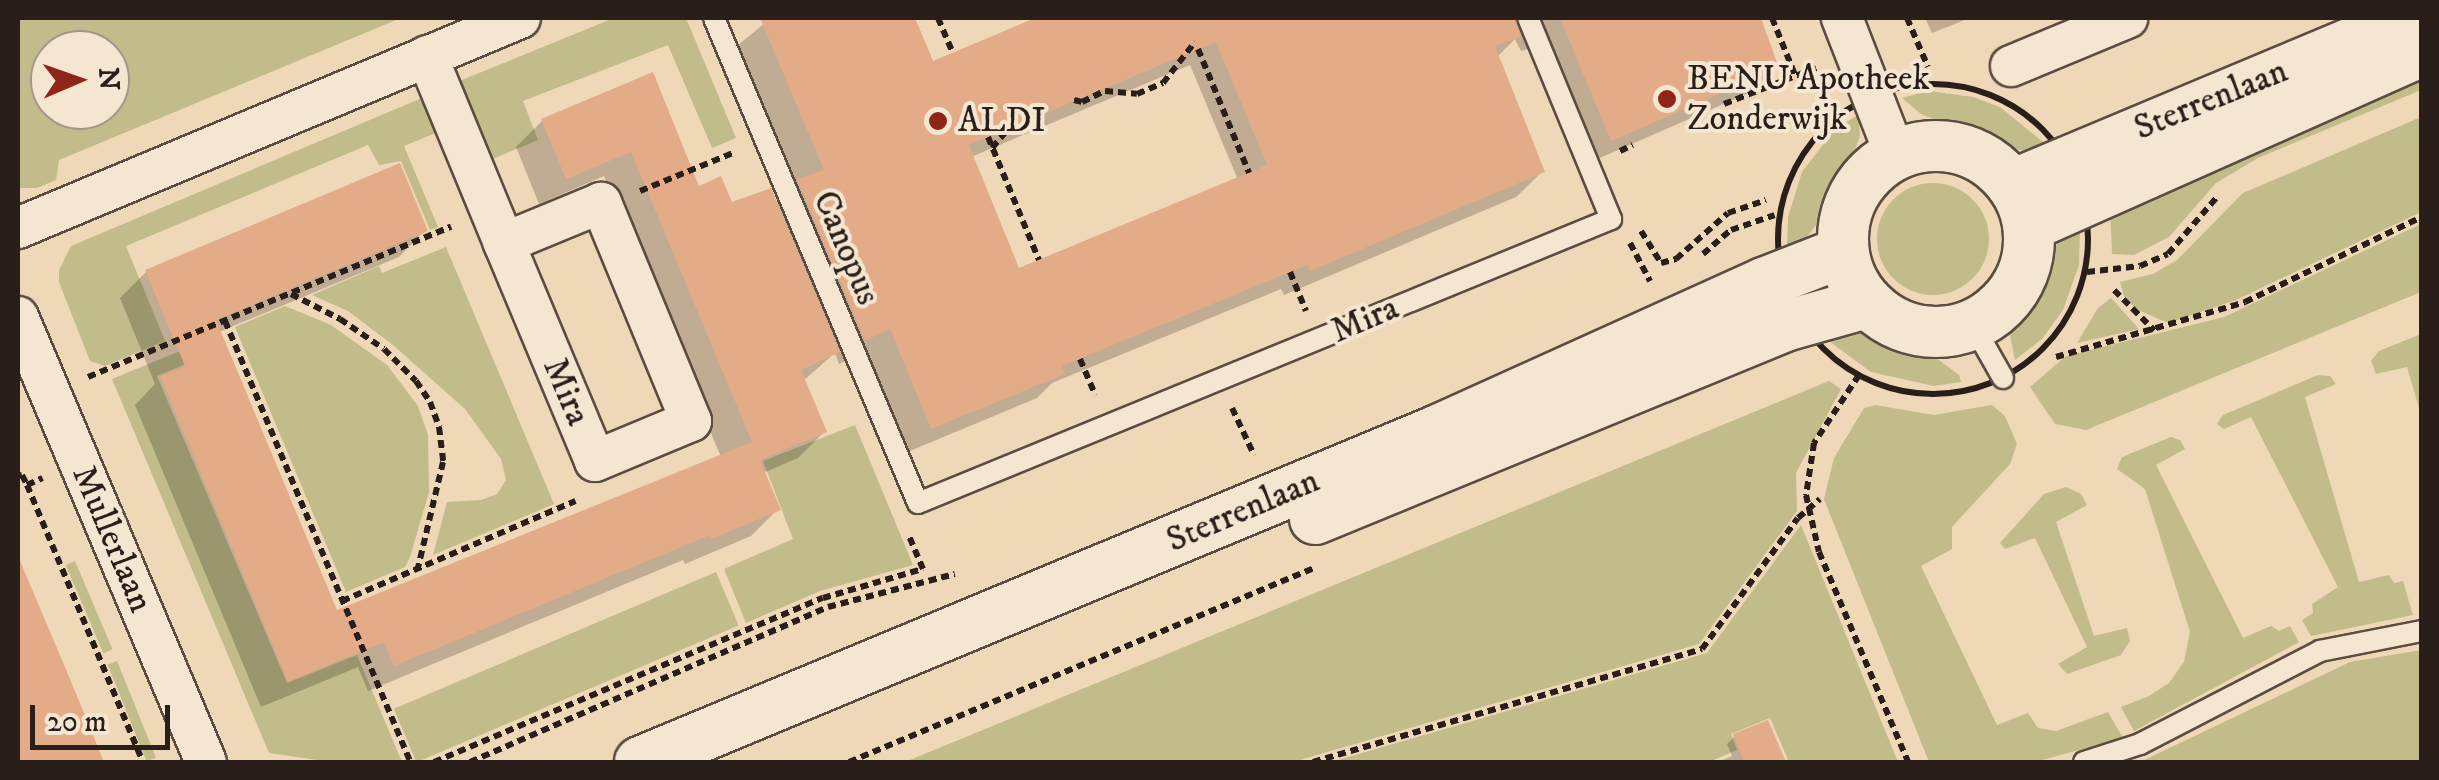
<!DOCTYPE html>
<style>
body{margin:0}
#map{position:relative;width:2439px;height:780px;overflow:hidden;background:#efd8b8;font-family:"IM FELL DW Pica",serif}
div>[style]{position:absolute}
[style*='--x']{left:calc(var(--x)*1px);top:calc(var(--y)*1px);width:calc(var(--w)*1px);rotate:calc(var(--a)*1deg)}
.green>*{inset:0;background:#c1bc89;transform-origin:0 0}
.round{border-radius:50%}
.shadow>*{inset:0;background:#0003}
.building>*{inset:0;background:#e4ab89}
.path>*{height:6px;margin-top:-3px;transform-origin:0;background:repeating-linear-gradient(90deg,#2a1e1a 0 8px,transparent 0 13px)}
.path>.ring{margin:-3px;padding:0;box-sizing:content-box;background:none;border:6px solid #2a1e1a;border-radius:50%}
.roads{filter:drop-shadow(2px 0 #5b4c42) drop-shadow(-2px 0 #5b4c42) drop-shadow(0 2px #5b4c42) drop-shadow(0 -2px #5b4c42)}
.service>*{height:20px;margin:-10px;padding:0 10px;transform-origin:10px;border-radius:10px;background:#f5e6d1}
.minor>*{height:40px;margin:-20px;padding:0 20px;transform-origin:20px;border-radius:20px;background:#f5e6d1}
.tertiary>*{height:50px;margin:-25px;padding:0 25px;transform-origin:25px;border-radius:25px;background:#f5e6d1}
.tertiary>.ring{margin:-25px;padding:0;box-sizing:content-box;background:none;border:50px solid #f5e6d1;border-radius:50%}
.dots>*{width:28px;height:28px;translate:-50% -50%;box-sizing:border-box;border:5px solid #f5e6d1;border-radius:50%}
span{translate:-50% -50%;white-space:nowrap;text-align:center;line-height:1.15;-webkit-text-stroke:8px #f5e6d1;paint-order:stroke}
.poi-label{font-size:35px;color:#2a1e1a}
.left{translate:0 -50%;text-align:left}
.street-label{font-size:35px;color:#2a1e1a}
.frame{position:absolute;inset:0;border:20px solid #2a1e1a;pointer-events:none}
.north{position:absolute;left:30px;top:30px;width:100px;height:100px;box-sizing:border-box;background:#f5e6d1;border:2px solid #a49688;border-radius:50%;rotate:88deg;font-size:28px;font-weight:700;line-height:40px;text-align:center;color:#2a1e1a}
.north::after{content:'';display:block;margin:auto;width:35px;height:45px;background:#8f2418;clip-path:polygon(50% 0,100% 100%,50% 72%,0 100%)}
.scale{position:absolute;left:30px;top:705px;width:140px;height:45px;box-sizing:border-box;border:5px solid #2a1e1a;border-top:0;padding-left:12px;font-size:30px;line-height:35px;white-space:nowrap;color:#2a1e1a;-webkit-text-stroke:8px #f5e6d1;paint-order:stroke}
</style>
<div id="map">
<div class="green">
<i style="clip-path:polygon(evenodd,18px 18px,401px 18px,59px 160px,56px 180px,37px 188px,18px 188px,18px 18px,50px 50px,110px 50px,110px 110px,50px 110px,50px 50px)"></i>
<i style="clip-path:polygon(614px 18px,686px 18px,736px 138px,712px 148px,668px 45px,523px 101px,538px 140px,488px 161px,457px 82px)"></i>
<i style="clip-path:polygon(2421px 68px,2421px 90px,2258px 158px,2216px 183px,2169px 237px,2134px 255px,2112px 254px,2110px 207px)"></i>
<i style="clip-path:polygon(1929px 91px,1973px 97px,2000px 107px,2048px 146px,2031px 152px,2007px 148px,1921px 114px,1902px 98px)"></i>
<i style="clip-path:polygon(422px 98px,436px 133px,404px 146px,438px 227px,430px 230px,401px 161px,379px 165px,368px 145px,126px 246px,165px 341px,105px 366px,90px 361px,59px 282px,59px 270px,71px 246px)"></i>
<i style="clip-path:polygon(1858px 115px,1860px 136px,1851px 161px,1820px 220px,1803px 242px,1787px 249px,1788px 217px,1802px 172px,1835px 129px)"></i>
<i style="clip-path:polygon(2421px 117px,2421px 212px,2236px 300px,2168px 323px,2136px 309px,2124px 296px,2120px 282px,2153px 274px,2177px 260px,2243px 193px)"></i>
<i class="round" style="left:1877px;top:183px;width:112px;height:112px"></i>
<i style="clip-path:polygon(2421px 224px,2421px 292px,2086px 430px,2055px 424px,2030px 387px,2066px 356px,2224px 317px)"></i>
<i style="clip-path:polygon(2080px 228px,2079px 265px,2063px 310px,2042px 339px,2015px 360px,2010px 335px,2017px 315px,2049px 254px,2065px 235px)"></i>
<i style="clip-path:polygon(446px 247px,554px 504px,433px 555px,447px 502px,481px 500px,497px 494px,506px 480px,501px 459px,465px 409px,393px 345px,348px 311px,312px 295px,379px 266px,382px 273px)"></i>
<i style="clip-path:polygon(2111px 298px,2139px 329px,2077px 343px,2098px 308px)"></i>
<i style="clip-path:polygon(285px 306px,331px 325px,387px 365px,418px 406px,428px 435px,429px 492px,410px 557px,405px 567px,346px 592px,235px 327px)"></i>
<i style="clip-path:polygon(1853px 327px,1932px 355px,1959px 375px,1961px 382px,1934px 386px,1871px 372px,1826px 339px)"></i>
<i style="clip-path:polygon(2421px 334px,2420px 355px,2421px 415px,2407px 367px,2376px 374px,2371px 361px,2379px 351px)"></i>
<i style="clip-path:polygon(214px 337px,227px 347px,157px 376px,287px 683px,357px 655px,402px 762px,331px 762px,269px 753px,112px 379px)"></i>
<i style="clip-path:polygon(2318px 375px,2330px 376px,2336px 384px,2305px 397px,2359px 582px,2389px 575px,2394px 583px,2403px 581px,2413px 615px,2311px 636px,2302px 620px,2313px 613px,2312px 604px,2338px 587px,2251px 417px,2224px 429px,2217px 424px,2223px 415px)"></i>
<i style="clip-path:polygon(1829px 381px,1841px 389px,1796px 473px,1797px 511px,1699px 644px,1293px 762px,905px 762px)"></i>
<i style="clip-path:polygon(1875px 405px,1934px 415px,1992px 405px,2005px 416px,2017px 444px,2010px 464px,1952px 527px,1952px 549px,1921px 566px,1997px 725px,2028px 713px,2038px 728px,2056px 731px,2108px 712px,2123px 738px,2035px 762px,1929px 762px,1824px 499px,1834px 458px,1864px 408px)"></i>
<i style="clip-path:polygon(855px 425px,913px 565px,820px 591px,746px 623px,724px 569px,793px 539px,763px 461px)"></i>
<i style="clip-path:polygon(2171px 437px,2180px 440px,2185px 449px,2156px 465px,2243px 638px,2271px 626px,2279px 631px,2290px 626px,2299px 642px,2134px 731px,2121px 707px,2149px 696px,2169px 683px,2184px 662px,2190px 632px,2145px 489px,2117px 469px,2122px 457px)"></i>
<i style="clip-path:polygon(2066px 487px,2081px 494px,2087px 505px,2056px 522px,2094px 636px,2127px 628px,2130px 641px,2121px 655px,2067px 674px,2058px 664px,2087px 647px,2035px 538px,2005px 549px,2000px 543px,2044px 494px)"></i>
<i style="clip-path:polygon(1801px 525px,1898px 762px,1789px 762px,1770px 718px,1731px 734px,1737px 750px,1709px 762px,1331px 762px,1707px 653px)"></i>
<i style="left:75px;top:561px;width:96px;height:10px;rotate:67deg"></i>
<i style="left:716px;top:572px;width:58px;height:350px;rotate:67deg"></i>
<i style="clip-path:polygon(2421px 650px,2421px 762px,2140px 762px,2350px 662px)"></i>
<i style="left:117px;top:661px;width:104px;height:10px;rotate:68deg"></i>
</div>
<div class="shadow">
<i style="clip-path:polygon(evenodd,771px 18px,913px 18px,932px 64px,1042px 18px,1756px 18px,1776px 67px,1751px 92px,1586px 164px,1537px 46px,1521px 51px,1515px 39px,1497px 57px,1542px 172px,1516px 197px,1284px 295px,1281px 289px,1052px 383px,1037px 398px,905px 453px,864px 353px,839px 364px,835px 353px,803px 381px,824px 432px,798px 458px,763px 473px,778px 509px,751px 536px,685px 564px,683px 560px,368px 691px,358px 667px,261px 707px,135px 405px,155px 384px,120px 298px,146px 272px,425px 230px,399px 257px,219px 332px,336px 614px,721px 457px,604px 176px,539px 204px,516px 147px,542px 121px,652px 75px,698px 189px,731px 205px,775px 205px,795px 185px,737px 46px,771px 18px,1190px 65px,1238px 180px,1018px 271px,971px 157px,1190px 65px)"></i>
<i style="clip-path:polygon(1925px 18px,1970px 18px,1932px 33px)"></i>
<i style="clip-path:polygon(18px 560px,102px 762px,18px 762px)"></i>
<i style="clip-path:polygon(1767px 723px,1783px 762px,1718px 762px,1732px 756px,1727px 744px,1734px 737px)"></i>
</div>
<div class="building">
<i style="clip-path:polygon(evenodd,760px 18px,915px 18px,933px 61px,1035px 18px,1514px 18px,1521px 37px,1495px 46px,1545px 172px,1310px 271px,1307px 265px,1062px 366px,1065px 374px,931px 429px,890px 329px,865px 341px,797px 179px,824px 170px,760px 18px,1216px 42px,1267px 165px,1019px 268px,969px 145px,1216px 42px)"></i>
<i style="clip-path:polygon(1560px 18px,1761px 18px,1779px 68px,1611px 141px)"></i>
<i style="clip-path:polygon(653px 72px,699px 186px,721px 176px,732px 202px,771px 188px,840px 352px,801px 370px,827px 432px,760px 460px,781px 510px,711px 539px,710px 535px,394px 666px,384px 642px,288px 682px,160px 376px,185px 366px,145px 270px,400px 163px,428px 231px,216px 320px,337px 610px,752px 442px,631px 152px,566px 179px,541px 119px)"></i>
<i style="clip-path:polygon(18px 556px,70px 679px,104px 762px,18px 762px)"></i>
<i style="clip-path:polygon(1768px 720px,1786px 762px,1744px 762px,1733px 734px)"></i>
</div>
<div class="path">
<i style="--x:938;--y:18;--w:38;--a:67"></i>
<i style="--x:1772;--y:18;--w:61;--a:68"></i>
<i style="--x:1907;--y:18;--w:53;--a:66.8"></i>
<i style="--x:1198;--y:49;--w:134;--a:67.6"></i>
<i class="ring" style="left:1778px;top:84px;width:304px;height:304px"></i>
<i style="--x:1074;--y:100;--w:8;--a:14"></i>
<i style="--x:1082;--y:102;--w:25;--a:-26"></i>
<i style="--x:1105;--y:91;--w:32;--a:5"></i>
<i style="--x:1137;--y:94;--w:28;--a:-23"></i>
<i style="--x:1163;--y:83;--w:52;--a:-52"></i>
<i style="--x:1724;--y:104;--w:99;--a:-21.4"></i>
<i style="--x:988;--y:137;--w:133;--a:67.5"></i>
<i style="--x:992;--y:148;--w:26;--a:-50"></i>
<i style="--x:1620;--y:151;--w:14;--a:-25"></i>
<i style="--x:640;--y:191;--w:103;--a:-22.3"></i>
<i style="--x:1641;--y:231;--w:38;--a:58"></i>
<i style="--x:1661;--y:263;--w:16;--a:-15"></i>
<i style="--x:1676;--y:259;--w:69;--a:-41.5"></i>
<i style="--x:1728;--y:213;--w:40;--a:-18.9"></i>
<i style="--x:1630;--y:243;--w:43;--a:62.2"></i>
<i style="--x:1703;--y:254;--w:37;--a:-41"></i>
<i style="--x:1731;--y:230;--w:46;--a:-18.8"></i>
<i style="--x:1290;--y:272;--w:42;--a:67.7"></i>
<i style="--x:2087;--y:272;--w:53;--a:-6.5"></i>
<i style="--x:2140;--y:266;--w:30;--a:-23"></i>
<i style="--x:2168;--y:254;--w:75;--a:-49.3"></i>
<i style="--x:2114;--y:290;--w:57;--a:45"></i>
<i style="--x:291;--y:294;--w:55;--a:27"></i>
<i style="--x:340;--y:319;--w:53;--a:34.3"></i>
<i style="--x:384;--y:349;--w:45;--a:45"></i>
<i style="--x:416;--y:381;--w:25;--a:56"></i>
<i style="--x:430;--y:402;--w:27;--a:70"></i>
<i style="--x:439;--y:427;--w:35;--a:83"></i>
<i style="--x:443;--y:462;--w:109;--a:103.3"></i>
<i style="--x:225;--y:321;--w:478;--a:67.2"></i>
<i style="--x:2056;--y:357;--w:197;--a:-16.2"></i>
<i style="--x:2245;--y:302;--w:196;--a:-25.7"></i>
<i style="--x:1080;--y:359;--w:39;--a:67"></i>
<i style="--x:1859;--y:375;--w:82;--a:123.5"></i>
<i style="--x:1814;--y:443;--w:53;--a:98.7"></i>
<i style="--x:1806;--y:495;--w:58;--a:77.2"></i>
<i style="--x:1819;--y:552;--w:228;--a:67"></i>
<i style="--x:88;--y:377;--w:393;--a:-22.5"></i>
<i style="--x:1232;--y:408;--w:52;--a:64.9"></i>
<i style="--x:18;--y:476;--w:4;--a:-14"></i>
<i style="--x:22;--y:475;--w:11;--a:63"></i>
<i style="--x:27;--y:485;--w:17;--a:-24"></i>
<i style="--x:27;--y:485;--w:300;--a:67.3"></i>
<i style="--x:342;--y:601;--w:254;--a:-23.2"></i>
<i style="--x:434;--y:762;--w:422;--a:-22.9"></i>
<i style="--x:823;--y:598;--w:104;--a:-16.2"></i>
<i style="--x:923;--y:569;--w:38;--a:-113"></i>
<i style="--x:470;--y:762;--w:390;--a:-23.4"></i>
<i style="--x:828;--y:607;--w:131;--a:-14.6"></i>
<i style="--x:849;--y:762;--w:504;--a:-22.65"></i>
<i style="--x:1313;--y:762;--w:405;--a:-16.2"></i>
<i style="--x:1702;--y:649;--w:162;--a:-53.8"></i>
<i style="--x:1798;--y:518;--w:29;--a:-41"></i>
</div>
<div class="roads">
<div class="service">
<i style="--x:714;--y:18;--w:526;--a:67.19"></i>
<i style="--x:918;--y:503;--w:749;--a:-22.28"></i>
<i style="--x:1611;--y:219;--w:217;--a:-112.4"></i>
<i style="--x:1973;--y:325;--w:61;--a:60.5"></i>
<i style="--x:2084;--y:762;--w:59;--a:-17.8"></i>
<i style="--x:2140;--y:744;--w:203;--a:-27.3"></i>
<i style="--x:2320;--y:651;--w:104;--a:-11.1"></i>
</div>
<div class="minor">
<i style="--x:1842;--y:18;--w:146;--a:68.7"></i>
<i style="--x:427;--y:56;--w:202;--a:67.6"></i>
<i style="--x:504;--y:243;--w:236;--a:67.3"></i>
<i style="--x:595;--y:461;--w:104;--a:-22.6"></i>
<i style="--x:691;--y:421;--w:236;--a:-112.4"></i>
<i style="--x:601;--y:203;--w:105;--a:157.6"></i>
<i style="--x:2011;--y:66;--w:126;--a:-22.5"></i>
<i style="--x:18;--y:228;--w:544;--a:-22.7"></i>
<i style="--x:18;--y:317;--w:483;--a:67.1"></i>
</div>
<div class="tertiary">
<i class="ring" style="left:1843px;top:146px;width:136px;height:136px"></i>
<i style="--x:2012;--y:185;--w:433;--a:-22.7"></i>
<i style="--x:2029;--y:226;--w:430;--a:-24"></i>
<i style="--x:1315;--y:519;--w:508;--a:-22.32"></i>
<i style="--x:1785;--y:326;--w:85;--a:-15.7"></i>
<i style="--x:640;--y:762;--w:862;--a:-22.58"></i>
<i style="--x:1436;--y:431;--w:360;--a:-24.3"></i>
<i style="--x:1764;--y:283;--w:85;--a:-21.4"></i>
</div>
</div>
<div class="dots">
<i style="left:1667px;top:99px;background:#8f2418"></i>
<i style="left:938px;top:121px;background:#8f2418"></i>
</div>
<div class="poi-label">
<span class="left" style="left:1687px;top:99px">BENU Apotheek<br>Zonderwijk</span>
<span class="left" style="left:958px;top:121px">ALDI</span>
</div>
<div class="street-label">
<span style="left:2211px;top:100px;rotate:-22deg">Sterrenlaan</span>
<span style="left:846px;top:248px;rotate:67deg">Canopus</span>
<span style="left:1365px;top:320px;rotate:-23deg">Mira</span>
<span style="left:566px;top:392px;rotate:67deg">Mira</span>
<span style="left:1243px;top:511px;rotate:-23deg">Sterrenlaan</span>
<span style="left:112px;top:539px;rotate:67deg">Mullerlaan</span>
</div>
<div class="frame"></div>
<div class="north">N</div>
<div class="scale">20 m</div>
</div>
